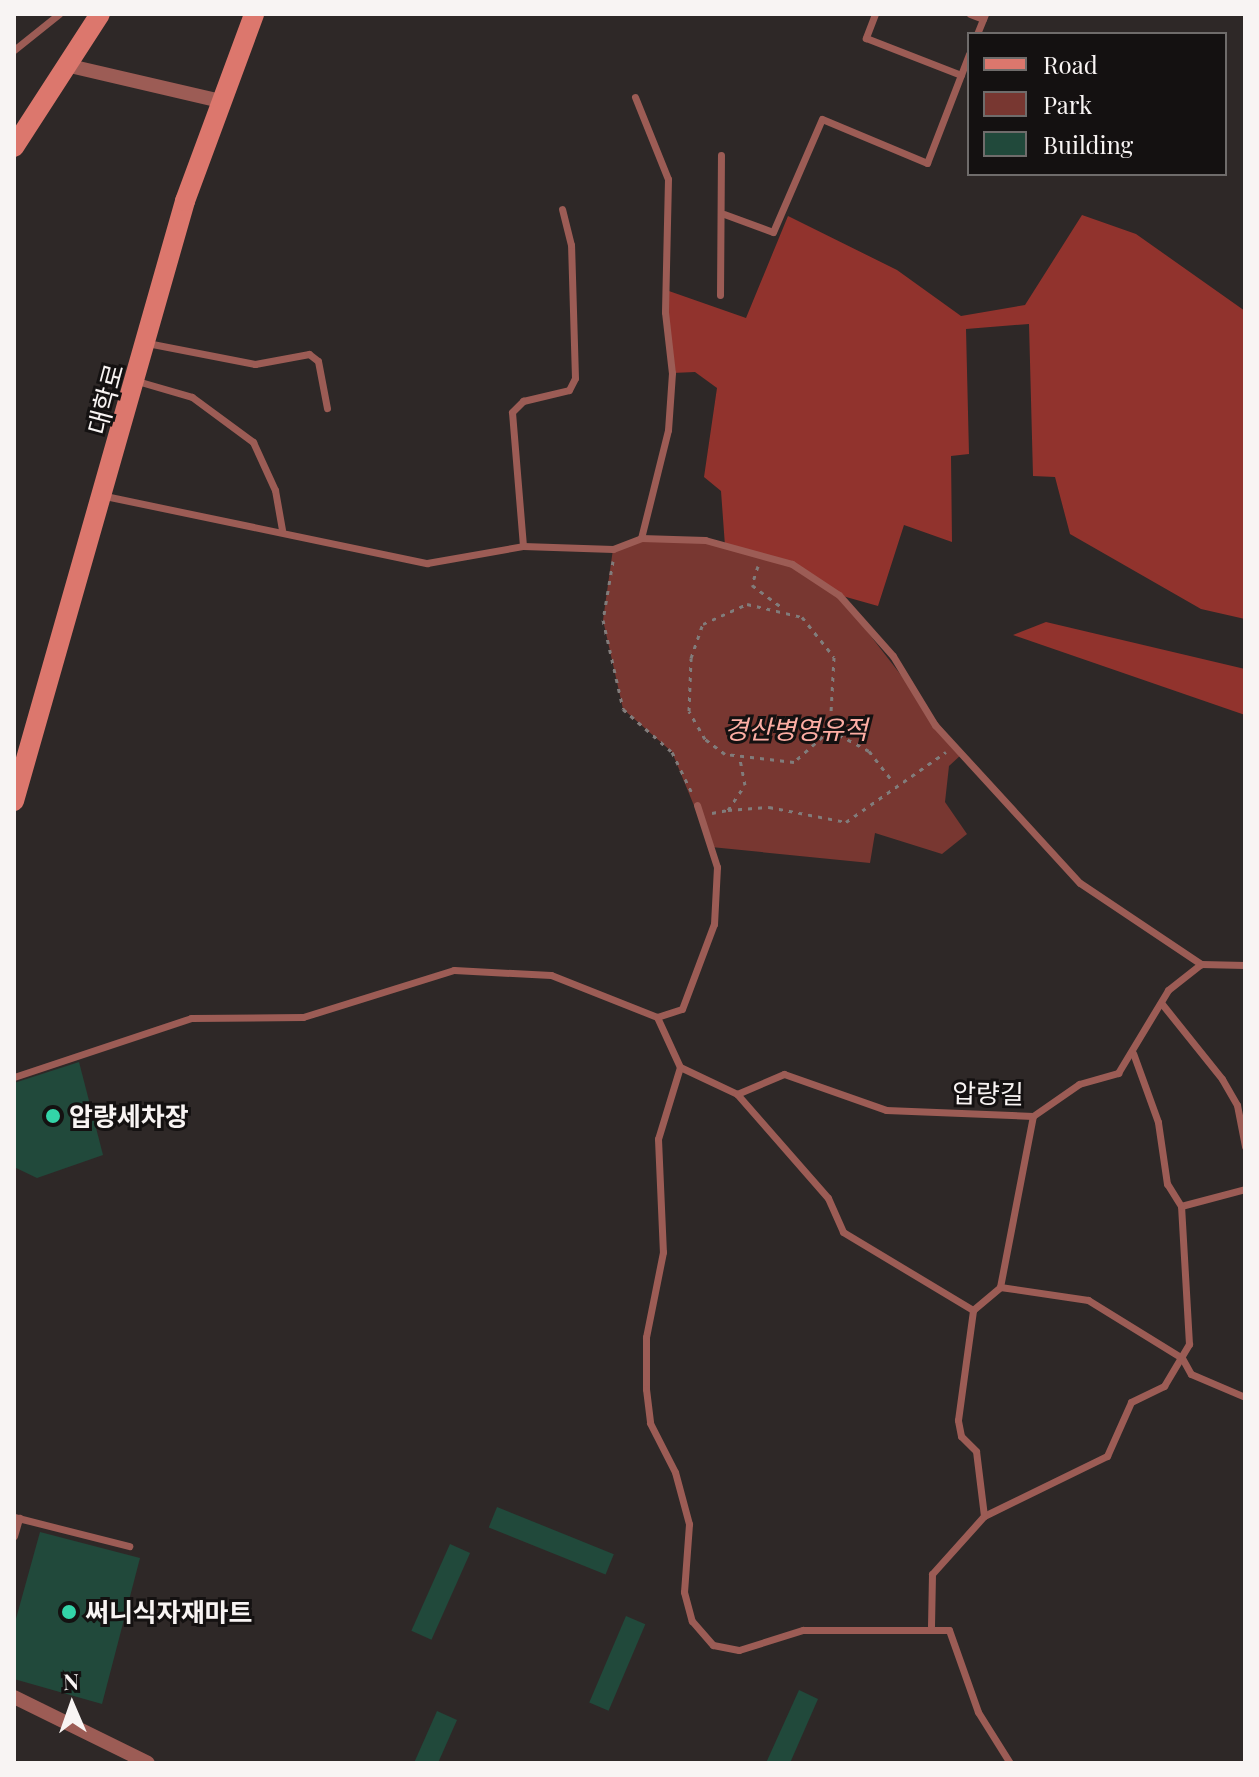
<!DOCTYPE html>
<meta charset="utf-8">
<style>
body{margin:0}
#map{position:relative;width:1259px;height:1777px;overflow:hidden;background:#2e2827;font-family:"Playfair Display","Noto Sans KR",serif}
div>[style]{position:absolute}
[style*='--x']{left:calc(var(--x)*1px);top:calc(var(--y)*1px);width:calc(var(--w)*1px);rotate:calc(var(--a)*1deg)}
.green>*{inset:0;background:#783731}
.forest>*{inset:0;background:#91332d}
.building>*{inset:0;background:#21493b;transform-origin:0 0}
.path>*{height:3px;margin-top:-1.5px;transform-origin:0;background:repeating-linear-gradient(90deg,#817c7b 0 4px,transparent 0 10px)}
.lane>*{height:7px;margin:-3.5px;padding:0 3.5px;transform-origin:3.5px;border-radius:3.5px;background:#9c5c55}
.street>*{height:14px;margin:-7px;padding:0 7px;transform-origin:7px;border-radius:7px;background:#9c5c55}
.secondary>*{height:20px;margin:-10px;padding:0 10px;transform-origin:10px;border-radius:10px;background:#dc776d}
.dots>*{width:22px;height:22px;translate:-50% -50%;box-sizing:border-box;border:4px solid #141111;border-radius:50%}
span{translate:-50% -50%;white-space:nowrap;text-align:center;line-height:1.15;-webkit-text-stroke:6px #141111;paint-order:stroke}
.street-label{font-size:26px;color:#f8f4f3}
.park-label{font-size:26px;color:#fdaea4;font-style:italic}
.poi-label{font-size:26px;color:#f8f4f3;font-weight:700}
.left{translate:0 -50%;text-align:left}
.frame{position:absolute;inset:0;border:16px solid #f8f4f3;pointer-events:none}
.legend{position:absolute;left:967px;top:32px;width:260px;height:144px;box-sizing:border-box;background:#141111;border:2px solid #6f6c6b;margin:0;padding:10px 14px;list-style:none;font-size:24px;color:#f8f4f3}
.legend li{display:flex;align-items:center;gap:16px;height:40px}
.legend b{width:40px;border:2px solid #6f6c6b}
.north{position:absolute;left:32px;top:1665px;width:80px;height:80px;-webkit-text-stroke:6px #141111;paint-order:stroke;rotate:358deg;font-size:22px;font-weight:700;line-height:32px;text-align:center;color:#f8f4f3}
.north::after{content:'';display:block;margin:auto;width:28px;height:36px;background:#f8f4f3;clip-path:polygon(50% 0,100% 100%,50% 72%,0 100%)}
</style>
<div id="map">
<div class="green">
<i style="clip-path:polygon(635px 540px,705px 540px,792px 564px,839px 595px,962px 754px,949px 766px,945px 802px,967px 834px,942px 854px,875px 833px,870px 863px,711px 847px,672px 752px,623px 709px,603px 620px,613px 549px)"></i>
</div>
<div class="forest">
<i style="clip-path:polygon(1082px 215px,1136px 234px,1245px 311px,1245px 619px,1201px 609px,1070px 534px,1055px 477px,1033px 476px,1029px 324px,966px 329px,969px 454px,951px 456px,952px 542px,904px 525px,878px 606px,839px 595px,792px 564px,725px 546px,721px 491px,704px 477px,717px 388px,695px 372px,672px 373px,666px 290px,746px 318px,788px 216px,897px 270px,961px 316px,1025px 305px)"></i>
<i style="clip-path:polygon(1046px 622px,1245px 669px,1245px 715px,1013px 635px)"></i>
</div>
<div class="building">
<i style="clip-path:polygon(79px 1062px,103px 1155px,37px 1178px,14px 1167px,14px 1083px)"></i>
<i style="left:497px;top:1507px;width:126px;height:22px;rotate:22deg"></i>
<i style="clip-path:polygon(40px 1532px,140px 1558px,102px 1704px,14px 1679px,14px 1626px)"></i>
<i style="left:450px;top:1544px;width:22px;height:95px;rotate:24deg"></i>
<i style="left:626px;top:1616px;width:21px;height:94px;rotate:23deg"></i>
<i style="clip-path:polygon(799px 1690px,818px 1699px,790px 1763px,766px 1763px)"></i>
<i style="clip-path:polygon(437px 1711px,457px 1720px,438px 1763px,414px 1763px)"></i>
</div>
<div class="path">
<i style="--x:613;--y:561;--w:60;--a:99.6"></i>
<i style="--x:603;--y:620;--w:91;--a:77.3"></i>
<i style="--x:623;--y:709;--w:65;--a:41.3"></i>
<i style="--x:672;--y:752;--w:48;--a:64"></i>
<i style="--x:758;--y:566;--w:20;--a:108"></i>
<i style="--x:752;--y:585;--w:35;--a:37"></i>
<i style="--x:747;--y:604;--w:57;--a:13.3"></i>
<i style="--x:802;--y:617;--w:51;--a:51.3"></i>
<i style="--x:834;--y:657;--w:73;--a:93.1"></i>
<i style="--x:830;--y:730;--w:48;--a:138.4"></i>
<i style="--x:794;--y:762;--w:69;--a:-173.4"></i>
<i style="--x:725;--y:754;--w:25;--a:-143"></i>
<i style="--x:705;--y:739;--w:32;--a:-120"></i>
<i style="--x:689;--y:711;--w:53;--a:-87.8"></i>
<i style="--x:691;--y:658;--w:36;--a:-71"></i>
<i style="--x:703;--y:624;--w:48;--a:-24.4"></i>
<i style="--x:830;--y:730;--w:44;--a:28.3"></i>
<i style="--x:869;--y:751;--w:39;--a:52"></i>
<i style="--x:728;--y:810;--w:41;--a:-4.2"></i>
<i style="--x:769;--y:807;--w:78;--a:11"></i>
<i style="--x:846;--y:822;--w:122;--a:-35"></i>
<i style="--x:712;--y:813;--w:16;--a:-11"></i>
<i style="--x:728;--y:810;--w:30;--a:-56"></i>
<i style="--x:745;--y:785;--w:26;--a:-101"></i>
</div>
<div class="lane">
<i style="--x:875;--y:14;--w:26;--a:111"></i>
<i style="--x:866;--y:38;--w:102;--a:21.3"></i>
<i style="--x:970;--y:14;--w:14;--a:21"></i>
<i style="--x:977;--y:34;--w:22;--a:-68"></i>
<i style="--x:14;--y:50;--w:58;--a:-38.7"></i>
<i style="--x:635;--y:97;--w:88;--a:68.1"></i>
<i style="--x:668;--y:179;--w:133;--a:91.3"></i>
<i style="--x:665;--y:312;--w:61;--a:83.5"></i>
<i style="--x:672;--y:373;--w:57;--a:94"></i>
<i style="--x:668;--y:430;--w:111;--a:104"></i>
<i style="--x:724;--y:214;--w:52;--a:20.2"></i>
<i style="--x:773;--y:232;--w:123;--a:-66.6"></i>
<i style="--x:822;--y:119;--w:114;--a:22.7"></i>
<i style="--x:927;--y:163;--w:117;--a:-68.9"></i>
<i style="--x:720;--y:295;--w:140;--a:-89.6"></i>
<i style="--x:147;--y:343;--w:110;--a:11"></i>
<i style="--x:255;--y:364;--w:55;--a:-10.5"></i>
<i style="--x:309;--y:354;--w:11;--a:38"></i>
<i style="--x:318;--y:361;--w:48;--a:79.2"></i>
<i style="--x:137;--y:381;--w:57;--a:16.2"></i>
<i style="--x:192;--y:397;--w:76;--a:36.4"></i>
<i style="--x:253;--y:442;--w:53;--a:65.4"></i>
<i style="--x:275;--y:490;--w:40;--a:80"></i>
<i style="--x:105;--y:496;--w:329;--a:11.8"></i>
<i style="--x:427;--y:563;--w:97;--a:-10"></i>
<i style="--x:523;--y:546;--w:90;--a:1.9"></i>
<i style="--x:613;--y:549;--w:30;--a:-21"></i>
<i style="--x:641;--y:538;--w:64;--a:1.8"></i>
<i style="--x:705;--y:540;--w:90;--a:15.4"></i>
<i style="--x:792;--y:564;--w:56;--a:33.4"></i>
<i style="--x:839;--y:595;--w:81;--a:48.5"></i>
<i style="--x:893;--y:656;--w:81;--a:58.7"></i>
<i style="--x:935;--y:725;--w:214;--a:47.5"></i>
<i style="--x:1080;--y:883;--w:146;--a:33.8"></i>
<i style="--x:523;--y:546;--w:134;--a:-94.7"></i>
<i style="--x:512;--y:412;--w:16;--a:-45"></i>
<i style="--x:523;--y:401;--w:47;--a:-13.4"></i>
<i style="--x:569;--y:390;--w:13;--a:-63"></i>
<i style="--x:575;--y:378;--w:133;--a:-91.7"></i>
<i style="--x:571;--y:245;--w:37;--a:-104"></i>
<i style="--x:1162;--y:1004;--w:96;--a:51.3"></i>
<i style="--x:1222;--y:1079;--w:30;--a:60"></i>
<i style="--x:1237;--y:1105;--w:42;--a:79"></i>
<i style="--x:657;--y:1017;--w:26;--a:-18"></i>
<i style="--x:682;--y:1009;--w:91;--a:-69.4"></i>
<i style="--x:714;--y:924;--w:57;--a:-87"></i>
<i style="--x:717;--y:867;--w:65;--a:-107.9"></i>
<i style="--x:680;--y:1067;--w:63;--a:25.3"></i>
<i style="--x:737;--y:1094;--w:138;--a:48.8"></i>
<i style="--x:828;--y:1198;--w:37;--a:66"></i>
<i style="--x:843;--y:1232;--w:152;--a:31"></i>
<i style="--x:973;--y:1310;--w:35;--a:-40"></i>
<i style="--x:1000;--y:1287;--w:174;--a:-79.1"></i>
<i style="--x:14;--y:1077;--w:187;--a:-18.4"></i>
<i style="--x:191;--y:1018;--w:112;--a:-0.5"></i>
<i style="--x:303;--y:1017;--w:158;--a:-17.3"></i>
<i style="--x:454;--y:970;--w:97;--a:3"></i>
<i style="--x:551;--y:975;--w:114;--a:21.6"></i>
<i style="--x:657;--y:1017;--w:55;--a:65.3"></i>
<i style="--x:680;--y:1067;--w:75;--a:107"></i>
<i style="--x:658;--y:1139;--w:113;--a:87.5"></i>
<i style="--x:663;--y:1252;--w:87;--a:101.3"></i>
<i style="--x:646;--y:1337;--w:52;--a:90"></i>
<i style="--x:646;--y:1389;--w:34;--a:83"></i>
<i style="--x:650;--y:1423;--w:55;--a:63"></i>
<i style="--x:675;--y:1472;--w:54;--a:74.9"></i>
<i style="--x:689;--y:1524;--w:68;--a:94.2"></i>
<i style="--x:684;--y:1592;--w:30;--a:75"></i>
<i style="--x:692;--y:1621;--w:32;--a:49"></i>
<i style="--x:713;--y:1645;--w:26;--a:11"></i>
<i style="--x:739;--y:1650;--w:67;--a:-17.4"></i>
<i style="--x:803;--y:1630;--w:146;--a:0"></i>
<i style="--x:949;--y:1630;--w:87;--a:70.5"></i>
<i style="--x:978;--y:1712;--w:60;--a:57.9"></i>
<i style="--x:737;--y:1094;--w:51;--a:-23.1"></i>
<i style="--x:784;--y:1074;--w:108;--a:19.4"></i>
<i style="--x:886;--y:1110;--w:147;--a:2.3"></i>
<i style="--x:1033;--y:1116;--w:56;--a:-34.8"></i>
<i style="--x:1079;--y:1084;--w:41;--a:-15.8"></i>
<i style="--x:1118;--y:1073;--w:97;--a:-58.9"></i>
<i style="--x:1168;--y:990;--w:42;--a:-38.2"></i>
<i style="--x:1201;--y:964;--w:44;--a:1.3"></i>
<i style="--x:1181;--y:1206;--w:66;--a:-14.9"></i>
<i style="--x:1000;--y:1287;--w:89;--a:8.4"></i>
<i style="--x:1088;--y:1300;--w:110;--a:31.7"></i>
<i style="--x:1182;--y:1358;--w:18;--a:61"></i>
<i style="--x:1191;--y:1374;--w:59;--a:23.1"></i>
<i style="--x:984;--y:1516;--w:137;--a:-26"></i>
<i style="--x:1107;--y:1456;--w:59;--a:-66"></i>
<i style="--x:1131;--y:1402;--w:37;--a:-26"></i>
<i style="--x:1164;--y:1386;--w:49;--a:-59.2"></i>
<i style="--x:1189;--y:1344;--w:138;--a:-93.3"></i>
<i style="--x:1181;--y:1206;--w:26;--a:-122"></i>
<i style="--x:1167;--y:1184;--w:63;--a:-98.3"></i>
<i style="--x:1158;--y:1122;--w:73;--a:-109.9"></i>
<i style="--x:14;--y:1517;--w:119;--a:14.2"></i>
<i style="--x:14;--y:1536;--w:19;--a:-74"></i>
<i style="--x:931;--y:1626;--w:52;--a:-88.9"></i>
<i style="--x:932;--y:1574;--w:78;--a:-48.1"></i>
<i style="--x:984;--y:1516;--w:65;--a:-97"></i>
<i style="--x:976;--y:1451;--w:21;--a:-135"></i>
<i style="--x:961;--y:1436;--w:16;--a:-101"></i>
<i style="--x:958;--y:1420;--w:111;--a:-82.2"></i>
</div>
<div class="street">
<i style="--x:70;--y:66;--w:154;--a:13.1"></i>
<i style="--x:14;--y:1697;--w:149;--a:26.2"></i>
</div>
<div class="secondary">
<i style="--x:14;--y:147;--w:158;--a:-57.1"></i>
<i style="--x:14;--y:801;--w:624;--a:-74.09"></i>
<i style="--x:185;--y:201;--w:199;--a:-69.7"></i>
</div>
<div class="dots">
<i style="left:53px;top:1116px;background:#33d4a8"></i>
<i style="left:69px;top:1612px;background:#33d4a8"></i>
</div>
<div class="street-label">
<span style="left:105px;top:399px;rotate:-75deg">대학로</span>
<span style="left:988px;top:1093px;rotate:1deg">압량길</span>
</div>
<div class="park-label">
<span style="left:796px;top:729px">경산병영유적</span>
</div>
<div class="poi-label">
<span class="left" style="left:69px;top:1116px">압량세차장</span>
<span class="left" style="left:85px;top:1612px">써니식자재마트</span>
</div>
<div class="frame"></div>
<ul class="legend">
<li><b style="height:10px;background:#dc776d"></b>Road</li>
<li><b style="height:22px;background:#783731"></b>Park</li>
<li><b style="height:22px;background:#21493b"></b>Building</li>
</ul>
<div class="north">N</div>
</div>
